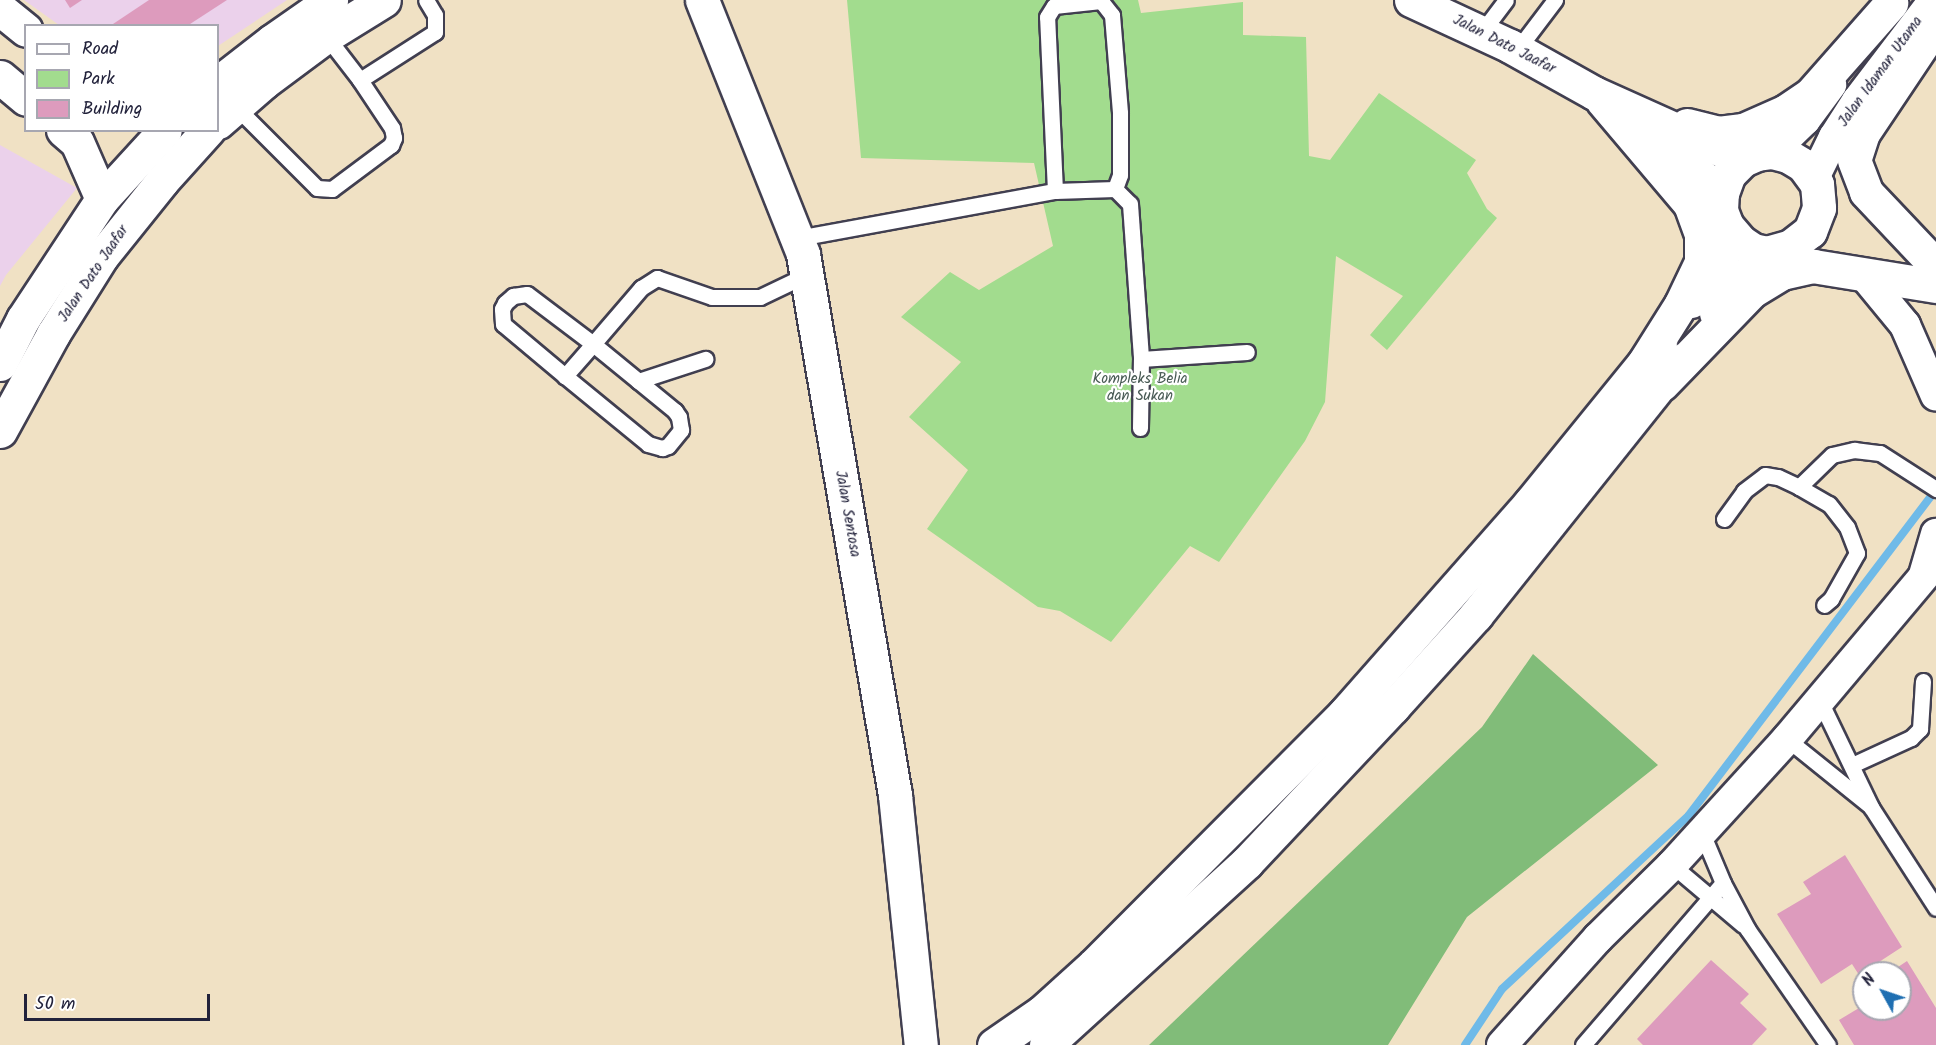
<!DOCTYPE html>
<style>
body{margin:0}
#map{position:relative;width:1936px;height:1045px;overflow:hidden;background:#f0e1c4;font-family:Kalam,sans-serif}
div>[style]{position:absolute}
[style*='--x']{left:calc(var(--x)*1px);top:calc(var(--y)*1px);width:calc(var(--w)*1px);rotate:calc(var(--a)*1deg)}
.built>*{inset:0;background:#ebd1eb}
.green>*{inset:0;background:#a2dc8e}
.forest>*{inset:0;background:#81bc79}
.stream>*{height:8px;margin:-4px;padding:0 4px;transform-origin:4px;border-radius:4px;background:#6fbae8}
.building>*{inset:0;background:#dd9bbd}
.roads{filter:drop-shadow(2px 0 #413f50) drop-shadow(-2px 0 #413f50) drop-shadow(0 2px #413f50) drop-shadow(0 -2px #413f50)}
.service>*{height:15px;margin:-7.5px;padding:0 7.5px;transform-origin:7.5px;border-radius:7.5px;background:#fff}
.minor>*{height:30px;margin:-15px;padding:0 15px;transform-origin:15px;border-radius:15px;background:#fff}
.tertiary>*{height:33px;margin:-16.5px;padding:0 16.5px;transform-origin:16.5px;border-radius:16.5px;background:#fff}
.secondary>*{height:33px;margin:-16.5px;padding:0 16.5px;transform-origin:16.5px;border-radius:16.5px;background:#fff}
.primary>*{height:33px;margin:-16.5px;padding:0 16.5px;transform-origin:16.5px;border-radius:16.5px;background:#fff}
span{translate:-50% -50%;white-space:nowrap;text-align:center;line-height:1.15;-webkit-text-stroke:4.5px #fff;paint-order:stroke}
.street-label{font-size:15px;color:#22223b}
.park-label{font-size:15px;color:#485a54}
.legend{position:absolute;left:24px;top:24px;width:195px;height:108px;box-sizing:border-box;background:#fff;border:2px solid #a7a7b1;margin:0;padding:8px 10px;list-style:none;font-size:18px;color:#22223b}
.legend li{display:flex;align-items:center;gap:12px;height:30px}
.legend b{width:30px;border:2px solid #a7a7b1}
.north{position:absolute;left:1852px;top:961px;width:60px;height:60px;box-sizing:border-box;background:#fff;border:2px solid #a7a7b1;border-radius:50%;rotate:310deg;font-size:16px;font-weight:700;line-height:24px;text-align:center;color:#22223b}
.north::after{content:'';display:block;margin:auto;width:21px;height:27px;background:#1f6fb2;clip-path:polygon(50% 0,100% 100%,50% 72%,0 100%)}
.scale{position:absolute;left:24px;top:994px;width:186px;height:27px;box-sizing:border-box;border:3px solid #22223b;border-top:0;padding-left:8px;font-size:18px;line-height:21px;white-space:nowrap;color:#22223b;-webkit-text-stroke:4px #fff;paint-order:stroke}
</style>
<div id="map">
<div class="built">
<i style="clip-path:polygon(24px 0,287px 0,218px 46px,218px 26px,59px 25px)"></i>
<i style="clip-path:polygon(0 145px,77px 188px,6px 275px,0 286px)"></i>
</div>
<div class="green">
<i style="clip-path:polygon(847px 0,1138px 0,1141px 13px,1243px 2px,1243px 35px,1306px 37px,1309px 156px,1330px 160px,1379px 93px,1476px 160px,1467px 173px,1487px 209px,1497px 218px,1387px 350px,1370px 335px,1403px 296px,1336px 256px,1325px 402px,1305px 441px,1219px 562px,1190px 546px,1111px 642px,1060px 611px,1038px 607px,927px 529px,968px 470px,909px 417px,961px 362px,901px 317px,950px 272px,979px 290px,1053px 246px,1034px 163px,861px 158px)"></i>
</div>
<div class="forest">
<i style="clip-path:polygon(1533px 654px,1658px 765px,1467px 917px,1388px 1045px,1149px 1045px,1482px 727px)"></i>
</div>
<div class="stream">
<i style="--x:1465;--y:1045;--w:67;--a:-56.5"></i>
<i style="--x:1502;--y:989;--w:255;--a:-42.9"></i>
<i style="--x:1689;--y:815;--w:409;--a:-52.8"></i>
</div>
<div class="building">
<i style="clip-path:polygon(65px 0,82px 0,70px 8px)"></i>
<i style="clip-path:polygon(149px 0,227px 0,187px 26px,110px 26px)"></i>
<i style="clip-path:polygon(1845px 855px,1902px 947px,1859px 975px,1852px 964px,1821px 984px,1777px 914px,1811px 894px,1803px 882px)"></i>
<i style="clip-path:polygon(1711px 960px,1749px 994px,1740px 1003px,1767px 1029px,1752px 1045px,1643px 1045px,1637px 1039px)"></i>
<i style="clip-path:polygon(1907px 961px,1936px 1008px,1936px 1045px,1854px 1045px,1839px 1020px,1864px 1005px,1864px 1009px,1900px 1009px,1900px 973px,1889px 973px)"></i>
</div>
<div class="roads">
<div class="service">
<i style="--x:1481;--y:33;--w:41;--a:-52.9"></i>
<i style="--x:1517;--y:50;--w:63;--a:-52.8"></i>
<i style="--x:360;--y:80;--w:89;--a:-32.6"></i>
<i style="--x:435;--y:32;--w:17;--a:-90"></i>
<i style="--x:435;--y:15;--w:17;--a:-121"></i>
<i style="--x:235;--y:106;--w:116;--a:45"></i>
<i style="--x:317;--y:188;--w:15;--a:4"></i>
<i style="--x:332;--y:189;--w:74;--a:-36.7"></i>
<i style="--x:391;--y:145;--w:8;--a:-67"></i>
<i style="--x:394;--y:138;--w:10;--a:-101"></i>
<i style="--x:392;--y:128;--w:58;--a:-123.7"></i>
<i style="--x:360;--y:80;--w:56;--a:-127.7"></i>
<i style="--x:1055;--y:191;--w:60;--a:-1.9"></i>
<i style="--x:1115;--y:189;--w:21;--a:45"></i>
<i style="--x:1130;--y:204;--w:155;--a:85.9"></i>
<i style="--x:1141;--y:359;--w:106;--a:-3.8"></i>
<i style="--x:798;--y:238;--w:261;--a:-10.4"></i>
<i style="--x:1055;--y:191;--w:174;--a:-92.6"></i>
<i style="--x:1047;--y:17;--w:13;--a:-58"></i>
<i style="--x:1054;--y:6;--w:47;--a:-6.1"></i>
<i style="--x:1101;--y:1;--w:18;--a:52"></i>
<i style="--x:1112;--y:15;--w:98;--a:85.3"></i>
<i style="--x:1120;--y:113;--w:62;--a:90"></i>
<i style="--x:1120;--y:175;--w:15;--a:110"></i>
<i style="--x:565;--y:376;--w:107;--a:39.3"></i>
<i style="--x:648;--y:444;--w:15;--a:16"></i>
<i style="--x:662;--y:448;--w:6;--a:-18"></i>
<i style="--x:668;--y:446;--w:21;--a:-51"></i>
<i style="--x:681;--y:430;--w:13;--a:-99"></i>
<i style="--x:679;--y:417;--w:7;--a:-124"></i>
<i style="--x:675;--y:411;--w:106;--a:-140.7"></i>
<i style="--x:593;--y:344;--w:43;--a:131.2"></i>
<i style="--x:565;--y:376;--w:81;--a:-140"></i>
<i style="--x:503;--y:324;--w:15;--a:-94"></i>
<i style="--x:502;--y:309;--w:7;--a:-63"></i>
<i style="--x:505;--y:303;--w:11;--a:-41"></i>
<i style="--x:513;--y:296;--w:14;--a:-8"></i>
<i style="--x:527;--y:294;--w:83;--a:37.1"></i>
<i style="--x:593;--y:344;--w:74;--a:-49.4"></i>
<i style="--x:641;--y:288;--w:19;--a:-32"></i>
<i style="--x:657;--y:278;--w:58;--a:19.1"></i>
<i style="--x:712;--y:297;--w:48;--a:0"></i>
<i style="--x:760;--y:297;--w:51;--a:-25.6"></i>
<i style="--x:638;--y:381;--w:71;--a:-18.2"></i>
<i style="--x:1140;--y:428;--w:69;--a:-89.2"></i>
<i style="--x:1799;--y:487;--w:46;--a:-44.1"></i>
<i style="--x:1832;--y:455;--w:23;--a:-13"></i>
<i style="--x:1854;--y:450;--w:26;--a:7"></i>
<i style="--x:1880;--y:453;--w:67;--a:32.7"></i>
<i style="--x:1724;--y:519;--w:34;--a:-54"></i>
<i style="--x:1744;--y:491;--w:26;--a:-37"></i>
<i style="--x:1765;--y:475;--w:13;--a:9"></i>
<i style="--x:1778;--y:477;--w:23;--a:25"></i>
<i style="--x:1799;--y:487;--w:34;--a:30"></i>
<i style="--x:1829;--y:504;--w:29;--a:52"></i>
<i style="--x:1847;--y:527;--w:28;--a:69"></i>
<i style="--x:1857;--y:553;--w:53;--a:119.5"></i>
<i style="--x:1831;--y:599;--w:9;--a:139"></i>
<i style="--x:1820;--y:701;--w:118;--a:64.3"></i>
<i style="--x:1871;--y:807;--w:120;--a:57.2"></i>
<i style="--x:1787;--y:739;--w:105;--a:38.8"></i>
<i style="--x:1852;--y:765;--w:65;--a:-24.6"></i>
<i style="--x:1911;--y:738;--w:13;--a:-45"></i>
<i style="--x:1920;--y:729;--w:48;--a:-86.4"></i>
<i style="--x:1702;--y:833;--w:54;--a:67.2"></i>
<i style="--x:1723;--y:883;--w:53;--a:62"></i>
<i style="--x:1748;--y:930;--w:140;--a:55.2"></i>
<i style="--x:1672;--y:865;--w:93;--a:40.2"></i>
<i style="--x:1583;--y:1045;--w:214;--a:-49.2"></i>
</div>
<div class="minor">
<i style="--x:1772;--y:152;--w:46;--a:-44.1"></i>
<i style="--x:1805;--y:120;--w:44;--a:-53.4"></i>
<i style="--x:1814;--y:178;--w:46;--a:-64"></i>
<i style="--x:1834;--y:137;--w:43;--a:-57.4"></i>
<i style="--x:1857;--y:101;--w:127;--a:-52.7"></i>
<i style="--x:1863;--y:274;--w:66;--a:50.5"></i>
<i style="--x:1905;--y:325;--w:77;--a:66.4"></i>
<i style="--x:1924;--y:575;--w:43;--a:-73.7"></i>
<i style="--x:1502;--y:1045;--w:144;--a:-48.1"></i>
<i style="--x:1598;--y:938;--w:104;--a:-44.6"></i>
<i style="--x:1672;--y:865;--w:171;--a:-47.6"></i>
<i style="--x:1787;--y:739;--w:231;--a:-49.9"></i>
</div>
<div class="tertiary">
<i style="--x:702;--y:0;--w:273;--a:68.3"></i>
<i style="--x:803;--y:254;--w:549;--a:80.35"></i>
<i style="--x:895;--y:795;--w:251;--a:84.1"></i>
</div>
<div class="secondary">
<i style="--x:1691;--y:301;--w:51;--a:-53.8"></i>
<i style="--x:1721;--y:260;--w:17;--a:-73"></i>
<i style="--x:1726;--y:244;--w:18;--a:-87"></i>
<i style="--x:1716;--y:313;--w:39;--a:-53"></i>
<i style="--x:1739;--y:282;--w:40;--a:-46"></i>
<i style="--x:994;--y:1045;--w:58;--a:-34.5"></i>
<i style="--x:1042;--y:1012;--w:70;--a:-42.1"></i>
<i style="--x:1094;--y:965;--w:356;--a:-45.1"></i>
<i style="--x:1345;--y:713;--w:280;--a:-48.6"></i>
<i style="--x:1530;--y:503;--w:206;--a:-50.9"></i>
<i style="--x:1046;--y:1045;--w:272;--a:-42.3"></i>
<i style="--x:1247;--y:862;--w:213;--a:-46.7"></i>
<i style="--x:1393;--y:707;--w:124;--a:-47.9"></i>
<i style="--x:1476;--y:615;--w:325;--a:-51.4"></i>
</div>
<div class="primary">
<i style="--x:1411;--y:0;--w:109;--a:24.9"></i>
<i style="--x:1510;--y:46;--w:96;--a:29.2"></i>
<i style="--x:1594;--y:93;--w:163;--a:24.2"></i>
<i style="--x:0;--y:9;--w:33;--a:39"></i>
<i style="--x:1936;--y:24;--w:131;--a:123.8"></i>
<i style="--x:1863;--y:133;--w:28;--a:108"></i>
<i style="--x:1854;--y:160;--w:34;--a:69"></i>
<i style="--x:1866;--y:192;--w:102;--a:46.6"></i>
<i style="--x:0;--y:77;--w:34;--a:40"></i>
<i style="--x:218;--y:83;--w:68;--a:-37.9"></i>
<i style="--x:272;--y:41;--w:72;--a:-34.8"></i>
<i style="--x:1602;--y:100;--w:136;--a:49.8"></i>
<i style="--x:1690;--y:204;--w:33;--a:70"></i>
<i style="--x:1701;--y:235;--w:27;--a:90"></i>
<i style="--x:1701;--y:262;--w:47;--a:115.5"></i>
<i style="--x:1681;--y:304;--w:73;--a:122.2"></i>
<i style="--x:218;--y:122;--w:61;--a:-41"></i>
<i style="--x:264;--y:82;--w:77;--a:-36.6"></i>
<i style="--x:326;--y:36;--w:68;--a:-31.8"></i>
<i style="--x:1687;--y:125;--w:32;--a:14"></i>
<i style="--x:1718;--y:133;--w:25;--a:-7"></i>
<i style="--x:1743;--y:130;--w:47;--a:-23.8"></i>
<i style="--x:1786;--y:111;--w:29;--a:-34"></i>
<i style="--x:1810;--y:95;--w:123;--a:-48.6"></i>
<i style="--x:63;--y:130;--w:18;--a:41"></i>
<i style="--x:77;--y:142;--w:62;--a:66.3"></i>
<i style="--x:1654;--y:137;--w:88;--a:39.5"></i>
<i style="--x:1772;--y:152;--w:16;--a:14"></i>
<i style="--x:1788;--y:156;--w:17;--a:31"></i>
<i style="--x:1803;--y:165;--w:24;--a:54"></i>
<i style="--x:1817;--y:184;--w:24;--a:85"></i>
<i style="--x:1819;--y:208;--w:25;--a:111"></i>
<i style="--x:1810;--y:231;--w:24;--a:142"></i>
<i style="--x:1791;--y:246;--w:25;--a:164"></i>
<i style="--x:1767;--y:253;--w:14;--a:-168"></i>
<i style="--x:1753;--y:250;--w:14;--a:-146"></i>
<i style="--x:1741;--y:242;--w:21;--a:-131"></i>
<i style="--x:1727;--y:226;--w:17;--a:-111"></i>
<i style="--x:1721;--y:210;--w:17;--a:-87"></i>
<i style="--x:1722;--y:193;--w:20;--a:-70"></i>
<i style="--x:1729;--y:174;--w:20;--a:-45"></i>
<i style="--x:1743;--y:160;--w:15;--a:-23"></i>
<i style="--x:1757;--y:154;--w:15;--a:-8"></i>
<i style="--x:0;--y:364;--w:51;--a:-62.9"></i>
<i style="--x:23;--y:319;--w:144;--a:-56.6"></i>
<i style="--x:102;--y:199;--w:93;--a:-47.6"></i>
<i style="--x:1662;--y:384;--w:129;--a:-45.9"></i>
<i style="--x:1752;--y:291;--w:35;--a:-31"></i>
<i style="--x:1782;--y:273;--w:32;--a:-13"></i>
<i style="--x:1813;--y:266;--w:125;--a:9.2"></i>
<i style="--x:0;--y:431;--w:111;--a:-61.3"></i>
<i style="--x:53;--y:334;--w:92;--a:-57.9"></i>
<i style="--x:102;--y:256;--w:96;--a:-51.3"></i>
<i style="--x:162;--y:181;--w:69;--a:-48"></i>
</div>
</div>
<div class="street-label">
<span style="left:1504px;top:45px;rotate:27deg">Jalan Dato Jaafar</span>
<span style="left:1881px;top:72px;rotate:-54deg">Jalan Idaman Utama</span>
<span style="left:94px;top:274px;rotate:-56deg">Jalan Dato Jaafar</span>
<span style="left:847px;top:514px;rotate:80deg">Jalan Sentosa</span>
</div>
<div class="park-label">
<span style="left:1140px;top:388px">Kompleks Belia<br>dan Sukan</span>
</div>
<ul class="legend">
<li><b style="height:8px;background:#fff"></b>Road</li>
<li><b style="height:16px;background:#a2dc8e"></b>Park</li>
<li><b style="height:16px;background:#dd9bbd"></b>Building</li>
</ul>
<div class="north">N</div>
<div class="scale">50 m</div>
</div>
